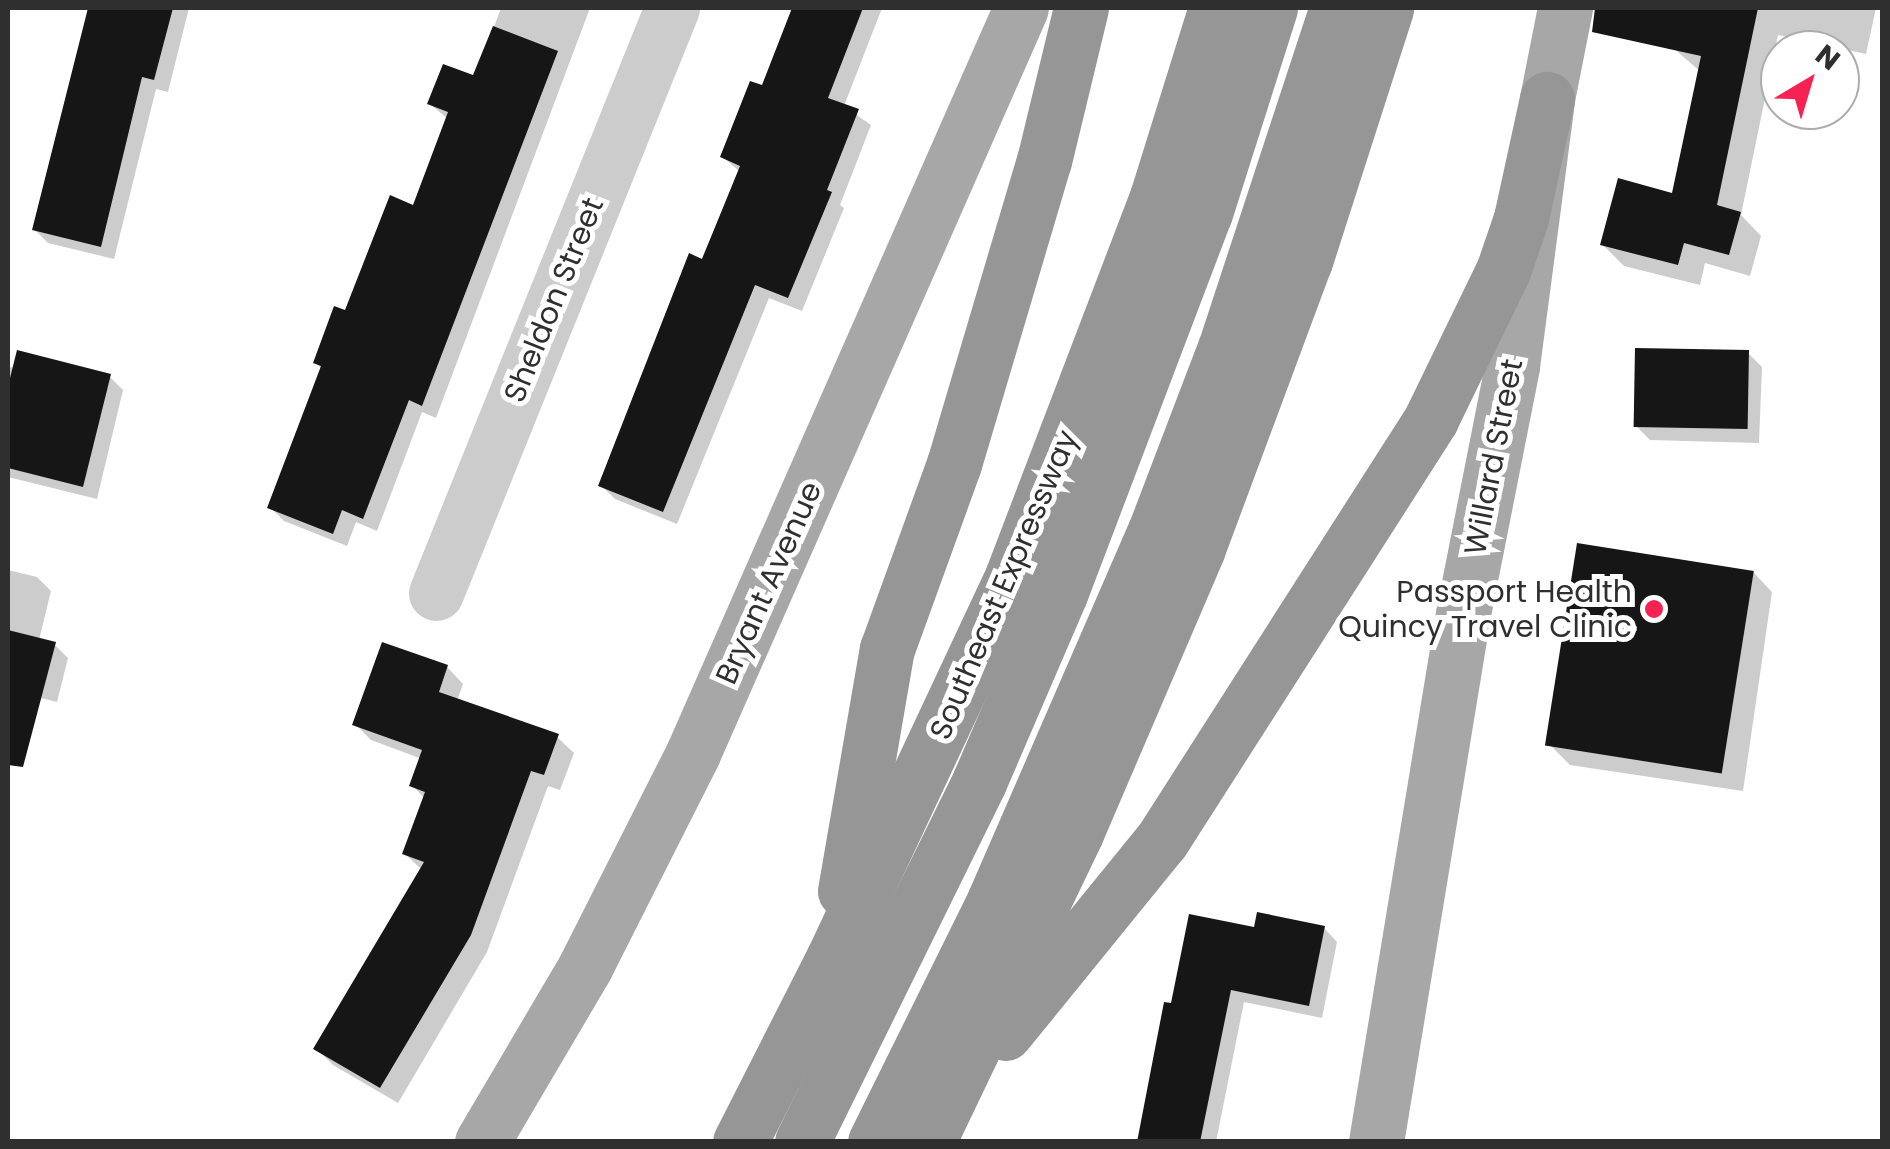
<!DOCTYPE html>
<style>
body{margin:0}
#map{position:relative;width:1890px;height:1149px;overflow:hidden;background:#fff;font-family:Poppins,sans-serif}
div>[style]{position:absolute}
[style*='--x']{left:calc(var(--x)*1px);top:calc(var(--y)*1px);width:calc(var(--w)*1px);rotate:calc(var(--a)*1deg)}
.shadow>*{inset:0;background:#0003}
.building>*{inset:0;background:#161616;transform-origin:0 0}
.minor>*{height:55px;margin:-27.5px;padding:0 27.5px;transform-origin:27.5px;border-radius:27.5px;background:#ccc}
.major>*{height:55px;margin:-27.5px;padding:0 27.5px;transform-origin:27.5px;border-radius:27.5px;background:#a7a7a7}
.highway>*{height:55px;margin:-27.5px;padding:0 27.5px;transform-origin:27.5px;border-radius:27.5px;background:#969696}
.dots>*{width:28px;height:28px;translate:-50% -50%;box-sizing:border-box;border:5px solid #fff;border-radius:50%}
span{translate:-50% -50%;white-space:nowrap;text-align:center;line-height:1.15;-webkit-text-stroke:10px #fff;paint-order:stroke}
.street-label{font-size:30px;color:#2f2f2f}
.poi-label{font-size:30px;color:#2f2f2f}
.right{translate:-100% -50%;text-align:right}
.frame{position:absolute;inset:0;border:10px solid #2f2f2f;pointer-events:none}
.north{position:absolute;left:1760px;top:30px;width:100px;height:100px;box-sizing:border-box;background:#fff;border:2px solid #acacac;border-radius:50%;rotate:38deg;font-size:28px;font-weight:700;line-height:40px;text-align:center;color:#2f2f2f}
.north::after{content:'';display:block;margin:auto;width:35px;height:45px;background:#f62251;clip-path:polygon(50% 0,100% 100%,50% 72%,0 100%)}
</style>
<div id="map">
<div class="shadow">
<i style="clip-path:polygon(90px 8px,189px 8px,168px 92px,156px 89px,114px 259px,48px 243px,34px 229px)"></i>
<i style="clip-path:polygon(501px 8px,590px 8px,436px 418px,422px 412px,377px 531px,356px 522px,347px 546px,284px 521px,270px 507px,322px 369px,316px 363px,415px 208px,448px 119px,430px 104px,475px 78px)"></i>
<i style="clip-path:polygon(795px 8px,882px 8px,844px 106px,871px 125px,840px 205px,844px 208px,802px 311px,769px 298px,677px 524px,615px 499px,601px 485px,740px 172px,723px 157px,763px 88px)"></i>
<i style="clip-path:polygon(1681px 8px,1876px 8px,1866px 54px,1778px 35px,1741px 215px,1761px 236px,1750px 276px,1705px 263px,1700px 285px,1624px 266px,1602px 244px,1674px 196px,1701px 72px,1673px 48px)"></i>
<i style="clip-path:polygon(1748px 353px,1762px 367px,1759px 443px,1650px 440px,1636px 426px)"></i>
<i style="clip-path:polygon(8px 367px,109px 376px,123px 390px,97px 499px,8px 477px)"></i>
<i style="clip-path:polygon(8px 570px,37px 577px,51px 591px,39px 640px,54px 644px,68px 658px,57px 702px,8px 690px)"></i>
<i style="clip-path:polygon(1753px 572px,1772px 592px,1743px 791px,1570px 765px,1550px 745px)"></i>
<i style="clip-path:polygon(447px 667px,463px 684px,457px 701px,557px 737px,574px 753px,560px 790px,548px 786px,487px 952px,398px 1103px,333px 1065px,316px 1048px,422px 870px,405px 854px,425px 799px,412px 785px,422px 759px,371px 740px,355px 724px)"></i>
<i style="clip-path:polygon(1324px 928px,1337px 942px,1322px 1018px,1244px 1002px,1216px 1142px,1140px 1142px,1173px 1006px,1256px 930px)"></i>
</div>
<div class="building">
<i style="clip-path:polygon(88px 8px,173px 8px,154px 80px,142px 77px,101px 247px,32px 230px)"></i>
<i style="clip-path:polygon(792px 8px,863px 8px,828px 98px,859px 109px,827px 190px,832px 192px,788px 298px,755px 285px,663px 512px,598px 486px,689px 253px,702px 259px,740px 166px,720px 157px,750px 81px,762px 85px)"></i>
<i style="clip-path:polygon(1595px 8px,1758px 8px,1717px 205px,1741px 212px,1729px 255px,1684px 243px,1678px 265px,1600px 245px,1618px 178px,1672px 193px,1701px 56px,1592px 32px)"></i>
<i style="clip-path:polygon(493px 26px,558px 51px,422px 406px,409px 400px,363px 519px,342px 510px,333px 534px,267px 508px,321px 366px,313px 363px,334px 306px,345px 310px,390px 195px,413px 205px,448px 112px,427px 104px,443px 64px,473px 75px)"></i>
<i style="left:1635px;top:348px;width:114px;height:79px;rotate:1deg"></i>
<i style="clip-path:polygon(17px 350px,111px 374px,83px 487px,8px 468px,8px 386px)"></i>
<i style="left:1577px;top:543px;width:179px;height:205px;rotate:9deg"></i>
<i style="clip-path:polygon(8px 630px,56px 642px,23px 767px,8px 765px)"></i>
<i style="clip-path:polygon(382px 642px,448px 665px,439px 692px,559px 734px,544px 775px,531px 771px,471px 935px,380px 1088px,313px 1049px,424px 862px,402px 854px,425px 792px,409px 786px,422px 750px,352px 725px)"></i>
<i style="clip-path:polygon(1257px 912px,1325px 926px,1309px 1006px,1231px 990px,1200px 1142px,1137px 1142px,1164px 1002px,1171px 1003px,1189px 914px,1254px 927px)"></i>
</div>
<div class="minor">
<i style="--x:436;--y:593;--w:631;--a:-68.03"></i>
</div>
<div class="major">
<i style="--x:482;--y:1142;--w:203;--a:-59.5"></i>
<i style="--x:585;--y:967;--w:240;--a:-63.2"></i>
<i style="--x:693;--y:753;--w:814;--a:-66.24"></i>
<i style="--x:1376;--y:1142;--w:535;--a:-80.64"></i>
<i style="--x:1463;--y:614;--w:253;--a:-78.8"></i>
<i style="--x:1512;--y:366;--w:269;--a:-82.5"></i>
<i style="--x:1547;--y:99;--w:93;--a:-78.8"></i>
</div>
<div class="highway">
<i style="--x:845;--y:891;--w:246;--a:-80.2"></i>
<i style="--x:887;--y:649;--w:197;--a:-70.1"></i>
<i style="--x:954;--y:464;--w:316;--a:-73.5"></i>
<i style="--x:1044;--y:161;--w:157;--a:-76.4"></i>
<i style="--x:1005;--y:1033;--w:249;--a:-50.9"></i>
<i style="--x:1162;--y:840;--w:500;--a:-57.4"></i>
<i style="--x:1431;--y:419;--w:165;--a:-64.1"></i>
<i style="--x:1503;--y:271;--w:56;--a:-71.2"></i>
<i style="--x:1521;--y:218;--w:122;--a:-77.7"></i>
<i style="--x:740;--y:1142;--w:205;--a:-63.1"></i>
<i style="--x:833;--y:959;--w:425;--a:-64.9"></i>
<i style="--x:1013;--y:574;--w:404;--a:-69.1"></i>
<i style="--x:1157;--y:197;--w:198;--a:-72.7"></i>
<i style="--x:802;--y:1142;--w:401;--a:-63.8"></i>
<i style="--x:979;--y:782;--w:205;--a:-66.7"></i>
<i style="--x:1060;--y:594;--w:408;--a:-69.2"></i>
<i style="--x:1205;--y:213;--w:215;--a:-72.4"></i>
<i style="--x:875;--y:1142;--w:269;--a:-63.7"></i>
<i style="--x:994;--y:901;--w:404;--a:-66.5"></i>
<i style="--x:1155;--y:531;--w:196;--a:-69.1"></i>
<i style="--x:1225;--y:348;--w:358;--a:-71.8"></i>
<i style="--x:928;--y:1142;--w:343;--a:-64.4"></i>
<i style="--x:1076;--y:833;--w:310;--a:-66.8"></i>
<i style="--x:1198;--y:548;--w:306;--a:-69.6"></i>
<i style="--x:1305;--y:261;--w:266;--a:-72.2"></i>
</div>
<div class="dots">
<i style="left:1654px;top:609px;background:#f62251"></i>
</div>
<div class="street-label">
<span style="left:554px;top:300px;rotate:-68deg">Sheldon Street</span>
<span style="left:1494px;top:457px;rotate:-79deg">Willard Street</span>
<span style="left:769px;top:583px;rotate:-66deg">Bryant Avenue</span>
<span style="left:1004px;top:585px;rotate:-67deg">Southeast Expressway</span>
</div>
<div class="poi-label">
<span class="right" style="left:1632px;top:609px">Passport Health<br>Quincy Travel Clinic</span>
</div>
<div class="frame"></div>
<div class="north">N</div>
</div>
